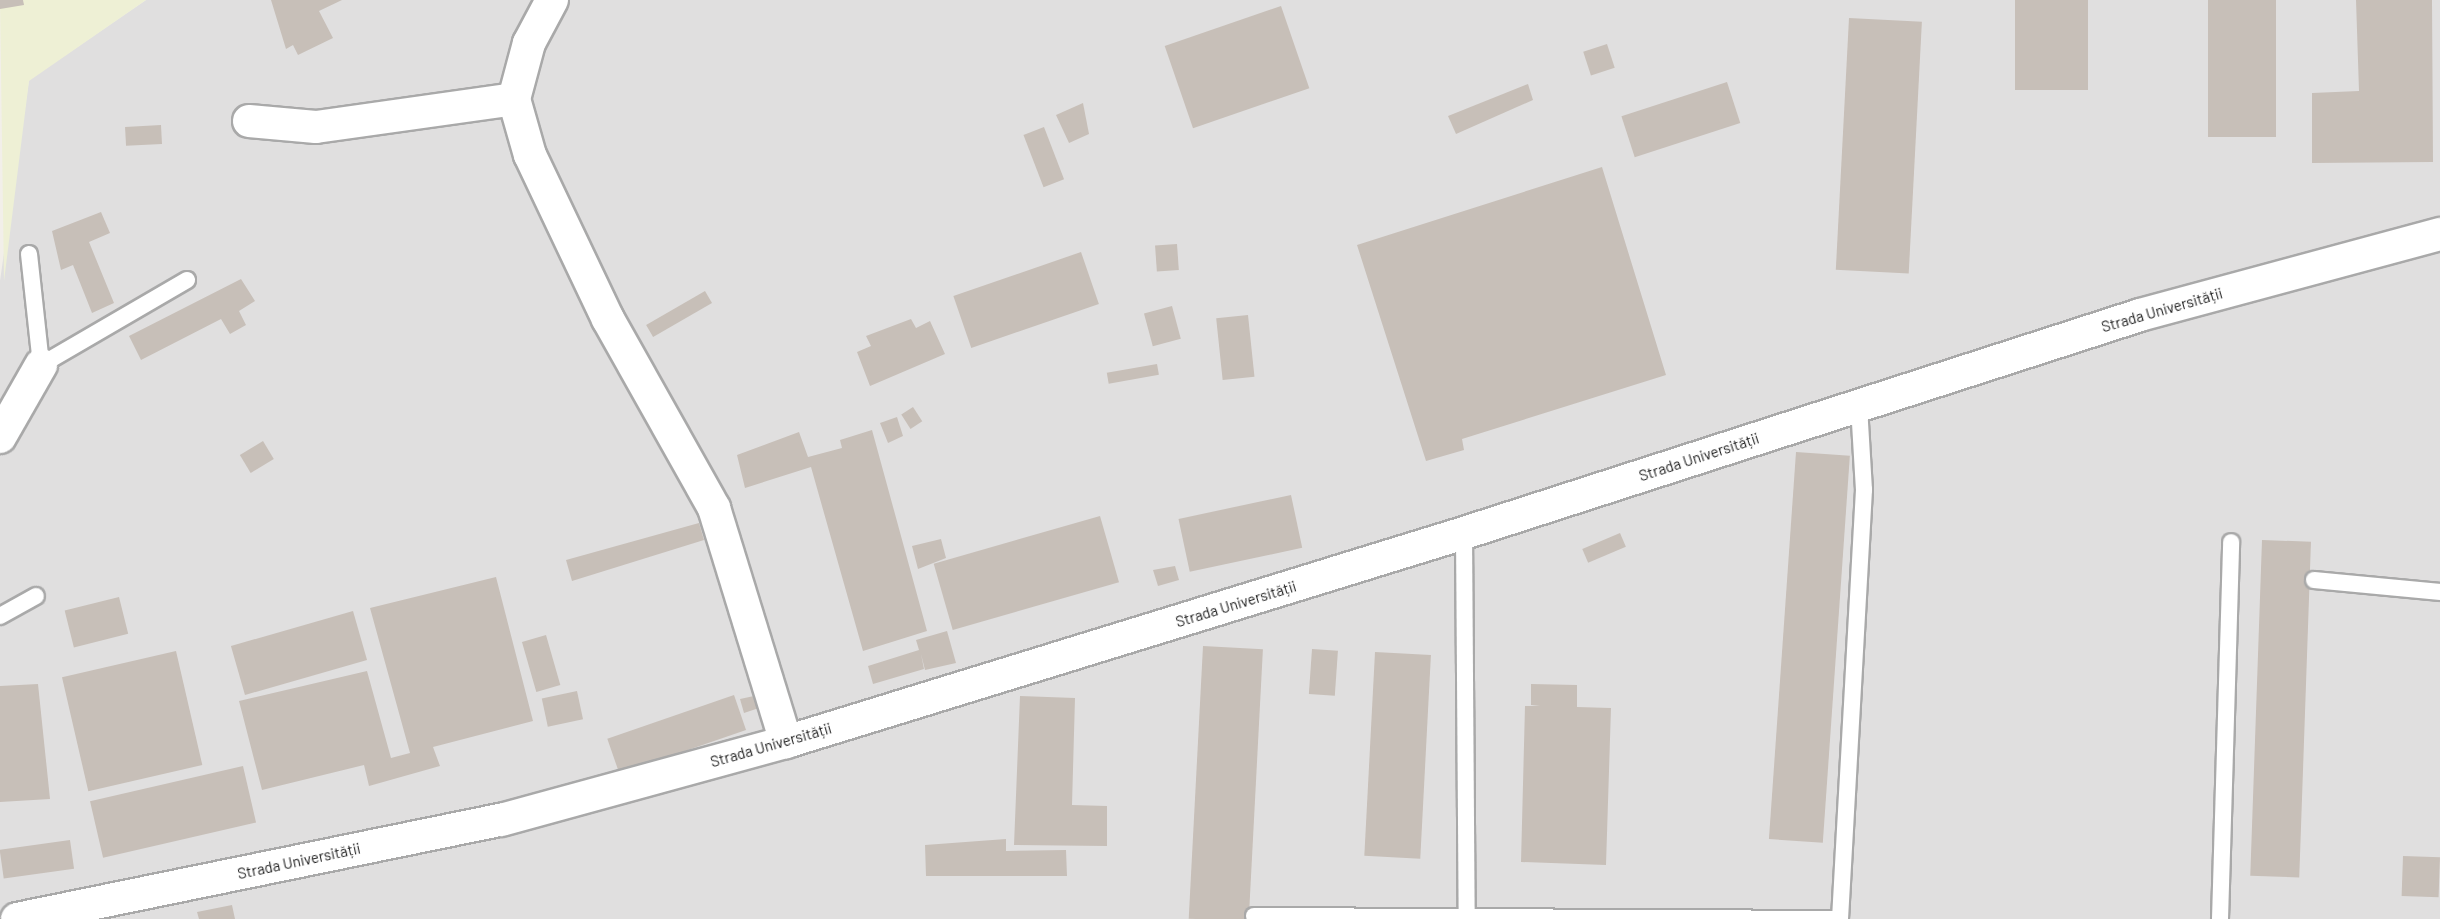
<!DOCTYPE html>
<meta charset="utf-8">
<style>
body{margin:0}
#map{position:relative;width:2440px;height:919px;overflow:hidden;background:#f2efe9;font-family:Barlow,sans-serif}
div>[style]{position:absolute}
[style*='--x']{left:calc(var(--x)*1px);top:calc(var(--y)*1px);width:calc(var(--w)*1px);rotate:calc(var(--a)*1deg)}
.residential>*{inset:0;background:#e0dfdf}
.farmland>*{inset:0;background:#eef0d5}
.building>*{inset:0;background:#c7bfb8;transform-origin:0 0}
.roads{filter:drop-shadow(2px 0 #a9a9a9) drop-shadow(-2px 0 #a9a9a9) drop-shadow(0 2px #a9a9a9) drop-shadow(0 -2px #a9a9a9)}
.service>*{height:16px;margin:-8px;padding:0 8px;transform-origin:8px;border-radius:8px;background:#fff}
.minor>*{height:32px;margin:-16px;padding:0 16px;transform-origin:16px;border-radius:16px;background:#fff}
span{translate:-50% -50%;white-space:nowrap;text-align:center;line-height:1.15;-webkit-text-stroke:5px #fff;paint-order:stroke}
.street-label{font-size:15px;color:#222}
</style>
<div id="map">
<div class="residential">
<i style="clip-path:polygon(146px 0,2440px 0,2440px 919px,0 919px,0 281px,29px 80px)"></i>
</div>
<div class="farmland">
<i style="clip-path:polygon(0 0,146px 0,29px 81px,4px 281px)"></i>
</div>
<div class="building">
<i style="clip-path:polygon(0 0,23px 0,24px 5px,0 9px)"></i>
<i style="clip-path:polygon(271px 0,342px 0,319px 11px,333px 38px,298px 55px,293px 45px,286px 49px)"></i>
<i style="left:2015px;top:0;width:73px;height:90px"></i>
<i style="left:2208px;top:0;width:68px;height:137px"></i>
<i style="clip-path:polygon(2356px 0,2432px 0,2433px 162px,2312px 163px,2312px 93px,2359px 91px)"></i>
<i style="left:1281px;top:6px;width:87px;height:123px;rotate:71deg"></i>
<i style="left:1849px;top:18px;width:73px;height:252px;rotate:3deg"></i>
<i style="left:1607px;top:44px;width:25px;height:25px;rotate:72deg"></i>
<i style="left:1727px;top:82px;width:43px;height:111px;rotate:72deg"></i>
<i style="clip-path:polygon(1528px 84px,1533px 100px,1456px 134px,1448px 116px)"></i>
<i style="clip-path:polygon(1083px 103px,1089px 134px,1069px 143px,1056px 115px)"></i>
<i style="left:161px;top:125px;width:19px;height:36px;rotate:87deg"></i>
<i style="left:1044px;top:127px;width:56px;height:22px;rotate:69deg"></i>
<i style="clip-path:polygon(1602px 167px,1666px 375px,1462px 439px,1464px 450px,1426px 461px,1357px 245px)"></i>
<i style="clip-path:polygon(101px 212px,110px 233px,89px 242px,114px 303px,92px 313px,73px 265px,61px 270px,52px 231px)"></i>
<i style="left:1177px;top:244px;width:26px;height:22px;rotate:86deg"></i>
<i style="left:1081px;top:252px;width:55px;height:135px;rotate:71deg"></i>
<i style="clip-path:polygon(241px 279px,255px 301px,239px 311px,246px 325px,230px 334px,221px 319px,141px 360px,129px 336px)"></i>
<i style="left:705px;top:291px;width:14px;height:68px;rotate:60deg"></i>
<i style="left:1172px;top:306px;width:34px;height:29px;rotate:75deg"></i>
<i style="left:1248px;top:315px;width:62px;height:32px;rotate:84deg"></i>
<i style="clip-path:polygon(911px 319px,916px 328px,930px 321px,945px 354px,870px 386px,857px 352px,871px 346px,866px 336px)"></i>
<i style="left:1157px;top:364px;width:11px;height:51px;rotate:80deg"></i>
<i style="left:913px;top:407px;width:17px;height:14px;rotate:57deg"></i>
<i style="clip-path:polygon(897px 417px,903px 436px,888px 443px,880px 423px)"></i>
<i style="clip-path:polygon(872px 430px,927px 631px,863px 651px,811px 467px,745px 488px,737px 455px,799px 432px,808px 457px,842px 448px,840px 440px)"></i>
<i style="left:263px;top:441px;width:21px;height:27px;rotate:59deg"></i>
<i style="left:1796px;top:452px;width:54px;height:388px;rotate:4deg"></i>
<i style="left:1291px;top:495px;width:54px;height:115px;rotate:78deg"></i>
<i style="left:1100px;top:516px;width:69px;height:173px;rotate:74deg"></i>
<i style="clip-path:polygon(699px 523px,704px 540px,572px 581px,566px 560px)"></i>
<i style="left:1620px;top:533px;width:15px;height:41px;rotate:67deg"></i>
<i style="clip-path:polygon(941px 539px,946px 558px,918px 569px,912px 546px)"></i>
<i style="left:2262px;top:540px;width:49px;height:336px;rotate:2deg"></i>
<i style="clip-path:polygon(1175px 566px,1179px 580px,1158px 586px,1153px 570px)"></i>
<i style="clip-path:polygon(496px 577px,533px 721px,433px 747px,440px 766px,369px 786px,364px 765px,262px 790px,239px 701px,367px 671px,391px 758px,410px 753px,370px 608px)"></i>
<i style="left:119px;top:597px;width:38px;height:56px;rotate:76deg"></i>
<i style="left:353px;top:611px;width:51px;height:127px;rotate:74deg"></i>
<i style="clip-path:polygon(947px 631px,956px 663px,925px 670px,921px 654px,924px 669px,873px 684px,868px 666px,919px 650px,916px 640px)"></i>
<i style="left:546px;top:635px;width:52px;height:25px;rotate:74deg"></i>
<i style="left:1203px;top:646px;width:60px;height:273px;rotate:3deg"></i>
<i style="left:1312px;top:649px;width:26px;height:45px;rotate:4deg"></i>
<i style="left:176px;top:651px;width:117px;height:117px;rotate:77deg"></i>
<i style="left:1375px;top:652px;width:56px;height:204px;rotate:3deg"></i>
<i style="clip-path:polygon(38px 684px,50px 799px,0 802px,0 686px)"></i>
<i style="clip-path:polygon(1531px 684px,1577px 685px,1577px 707px,1611px 708px,1606px 865px,1521px 862px,1525px 706px,1540px 706px,1531px 705px)"></i>
<i style="left:577px;top:691px;width:29px;height:36px;rotate:78deg"></i>
<i style="left:734px;top:695px;width:37px;height:134px;rotate:71deg"></i>
<i style="clip-path:polygon(754px 696px,759px 708px,744px 713px,740px 699px)"></i>
<i style="clip-path:polygon(1020px 696px,1075px 698px,1072px 805px,1107px 806px,1107px 846px,1014px 845px)"></i>
<i style="left:243px;top:766px;width:58px;height:157px;rotate:77deg"></i>
<i style="clip-path:polygon(1006px 839px,1006px 851px,1066px 850px,1067px 876px,926px 876px,925px 845px)"></i>
<i style="left:70px;top:840px;width:29px;height:71px;rotate:82deg"></i>
<i style="left:2403px;top:856px;width:37px;height:40px;rotate:2deg"></i>
<i style="clip-path:polygon(232px 905px,235px 919px,199px 919px,197px 912px)"></i>
</div>
<div class="roads">
<div class="service">
<i style="--x:29;--y:254;--w:112;--a:83.8"></i>
<i style="--x:41;--y:365;--w:169;--a:-30.2"></i>
<i style="--x:1464;--y:533;--w:383;--a:89.6"></i>
<i style="--x:2314;--y:580;--w:127;--a:5.4"></i>
<i style="--x:0;--y:616;--w:41;--a:-29.1"></i>
<i style="--x:1254;--y:916;--w:585;--a:0.29"></i>
<i style="--x:1840;--y:919;--w:430;--a:-86.8"></i>
<i style="--x:1864;--y:490;--w:84;--a:-93.4"></i>
<i style="--x:2220;--y:919;--w:377;--a:-88.3"></i>
</div>
<div class="minor">
<i style="--x:552;--y:0;--w:49;--a:118.1"></i>
<i style="--x:529;--y:43;--w:58;--a:105"></i>
<i style="--x:514;--y:99;--w:58;--a:74.1"></i>
<i style="--x:530;--y:155;--w:182;--a:64.6"></i>
<i style="--x:608;--y:319;--w:217;--a:60.7"></i>
<i style="--x:714;--y:508;--w:245;--a:72.9"></i>
<i style="--x:249;--y:121;--w:67;--a:5.1"></i>
<i style="--x:316;--y:127;--w:200;--a:-8"></i>
<i style="--x:0;--y:437;--w:83;--a:-60.3"></i>
<i style="--x:17;--y:919;--w:494;--a:-11.6"></i>
<i style="--x:501;--y:820;--w:295;--a:-15.3"></i>
<i style="--x:786;--y:742;--w:709;--a:-17.13"></i>
<i style="--x:1464;--y:533;--w:710;--a:-17.87"></i>
<i style="--x:2140;--y:315;--w:311;--a:-15.1"></i>
</div>
</div>
<div class="street-label">
<span style="left:2162px;top:310px;rotate:-16deg">Strada Universității</span>
<span style="left:1699px;top:457px;rotate:-18deg">Strada Universității</span>
<span style="left:1236px;top:604px;rotate:-17deg">Strada Universității</span>
<span style="left:771px;top:745px;rotate:-16deg">Strada Universității</span>
<span style="left:299px;top:861px;rotate:-12deg">Strada Universității</span>
</div>
</div>
